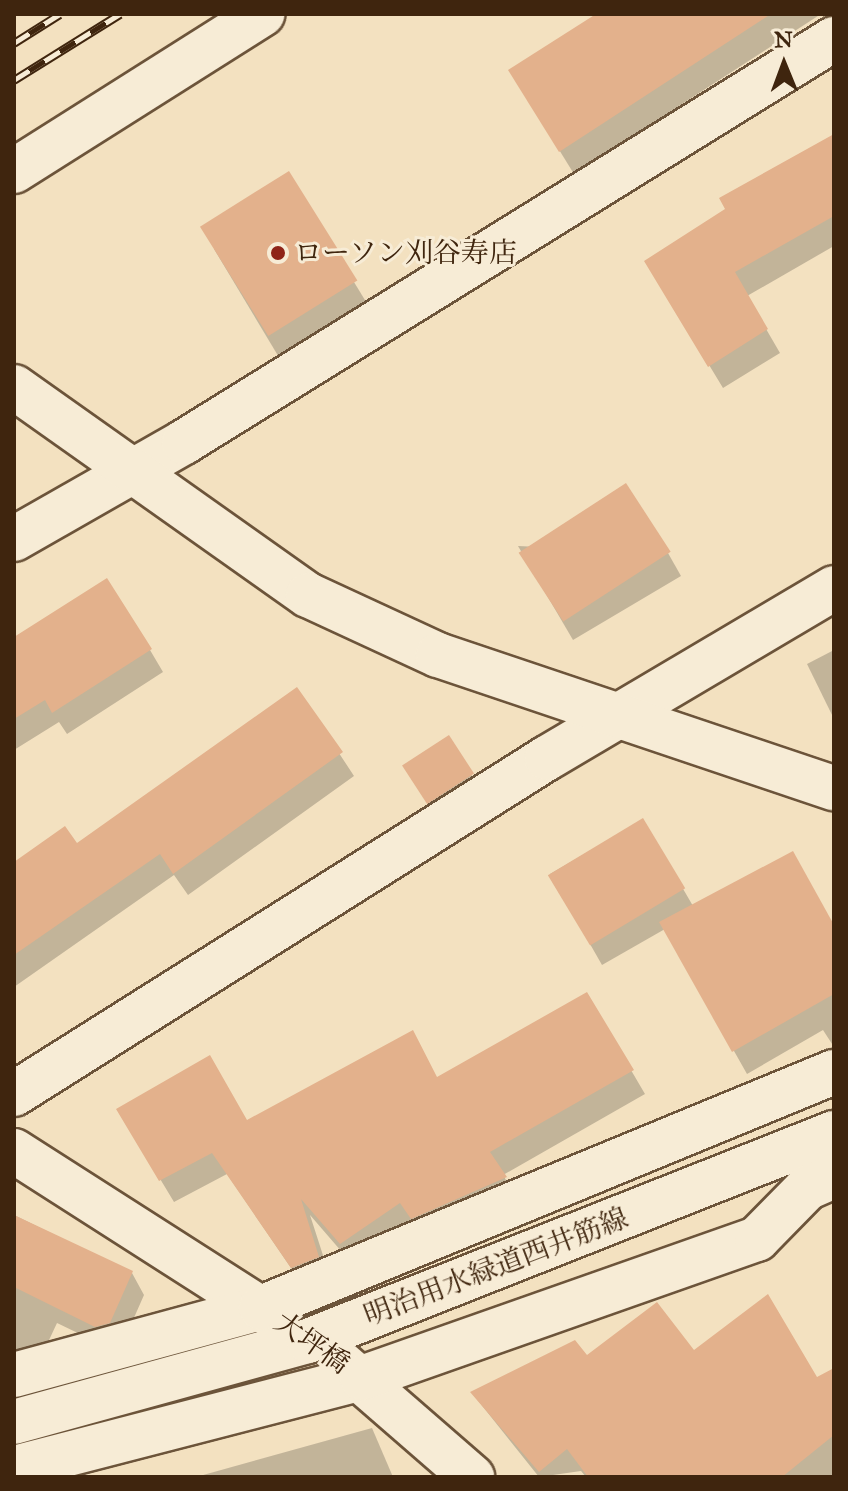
<!DOCTYPE html>
<meta charset="utf-8">
<style>
body{margin:0}
#map{position:relative;width:848px;height:1491px;overflow:hidden;background:#f3e1c0;font-family:"IM FELL Great Primer","Noto Serif JP",serif}
div>[style]{position:absolute}
[style*='--x']{left:calc(var(--x)*1px);top:calc(var(--y)*1px);width:calc(var(--w)*1px);rotate:calc(var(--a)*1deg)}
.shadow>*{inset:0;background:#0003}
.building>*{inset:0;background:#e3b18c;transform-origin:0 0}
.roads{filter:drop-shadow(2px 0 #6c543a) drop-shadow(-2px 0 #6c543a) drop-shadow(0 2px #6c543a) drop-shadow(0 -2px #6c543a)}
.street>*{height:44px;margin:-22px;padding:0 22px;transform-origin:22px;border-radius:22px;background:#f7ecd6}
.secondary>*{height:44px;margin:-22px;padding:0 22px;transform-origin:22px;border-radius:22px;background:#f7ecd6}
.rail>*{height:9px;margin-top:-4.5px;transform-origin:0;background:repeating-linear-gradient(90deg,#f7ecd6 0 18px,#3f250e 0 36px);box-sizing:border-box;border-block:2px solid #3f250e}
.dots>*{width:22px;height:22px;translate:-50% -50%;box-sizing:border-box;border:4px solid #f7ecd6;border-radius:50%}
span{translate:-50% -50%;white-space:nowrap;text-align:center;line-height:1.15;-webkit-text-stroke:6px #f7ecd6;paint-order:stroke}
.poi-label{font-size:28px;color:#3f250e}
.left{translate:0 -50%;text-align:left}
.street-label{font-size:28px;color:#3f250e}
.frame{position:absolute;inset:0;border:16px solid #3f250e;pointer-events:none}
.north{position:absolute;left:744px;top:24px;width:80px;height:80px;-webkit-text-stroke:6px #f7ecd6;paint-order:stroke;rotate:359deg;font-size:22px;font-weight:700;line-height:32px;text-align:center;color:#3f250e}
.north::after{content:'';display:block;margin:auto;width:28px;height:36px;background:#3f250e;clip-path:polygon(50% 0,100% 100%,50% 72%,0 100%)}
</style>
<div id="map">
<div class="shadow">
<i style="clip-path:polygon(600px 14px,821px 14px,574px 174px,524px 93px)"></i>
<i style="clip-path:polygon(834px 136px,834px 246px,747px 296px,780px 353px,723px 388px,660px 284px,728px 209px)"></i>
<i style="clip-path:polygon(288px 174px,368px 305px,280px 359px,214px 249px)"></i>
<i style="clip-path:polygon(518px 546px,668px 553px,681px 576px,573px 640px)"></i>
<i style="clip-path:polygon(14px 639px,150px 650px,163px 672px,67px 734px,59px 722px,14px 750px)"></i>
<i style="clip-path:polygon(834px 650px,834px 719px,807px 664px)"></i>
<i style="clip-path:polygon(297px 689px,354px 776px,188px 895px,174px 875px,14px 987px,14px 864px,76px 846px)"></i>
<i style="clip-path:polygon(448px 738px,479px 787px,436px 815px,413px 779px)"></i>
<i style="clip-path:polygon(643px 820px,693px 906px,834px 928px,834px 1047px,823px 1030px,747px 1074px,665px 929px,602px 965px,550px 874px)"></i>
<i style="clip-path:polygon(587px 995px,645px 1094px,503px 1175px,518px 1200px,354px 1266px,310px 1215px,331px 1280px,306px 1290px,227px 1174px,174px 1202px,118px 1109px,246px 1122px,438px 1079px)"></i>
<i style="clip-path:polygon(14px 1215px,132px 1273px,144px 1295px,122px 1345px,109px 1348px,57px 1323px,36px 1368px,14px 1371px)"></i>
<i style="clip-path:polygon(693px 1353px,834px 1406px,834px 1477px,586px 1477px,581px 1471px,539px 1477px,472px 1393px,587px 1358px)"></i>
<i style="clip-path:polygon(372px 1428px,393px 1477px,196px 1477px)"></i>
</div>
<div class="building">
<i style="clip-path:polygon(596px 14px,771px 14px,559px 152px,508px 70px)"></i>
<i style="clip-path:polygon(834px 134px,834px 216px,735px 272px,768px 329px,708px 367px,644px 261px,725px 209px,719px 198px)"></i>
<i style="left:289px;top:171px;width:129px;height:105px;rotate:58deg"></i>
<i style="left:626px;top:483px;width:82px;height:128px;rotate:57deg"></i>
<i style="clip-path:polygon(107px 578px,152px 649px,52px 713px,45px 700px,14px 719px,14px 637px)"></i>
<i style="clip-path:polygon(297px 687px,343px 752px,173px 874px,160px 854px,14px 955px,14px 862px,65px 826px,77px 843px)"></i>
<i style="left:449px;top:735px;width:46px;height:56px;rotate:57deg"></i>
<i style="left:643px;top:818px;width:82px;height:111px;rotate:59deg"></i>
<i style="clip-path:polygon(793px 851px,834px 925px,834px 994px,732px 1052px,659px 922px)"></i>
<i style="clip-path:polygon(587px 992px,634px 1070px,490px 1152px,507px 1177px,411px 1219px,400px 1203px,340px 1244px,301px 1199px,319px 1257px,291px 1268px,212px 1153px,159px 1181px,116px 1109px,210px 1055px,247px 1120px,413px 1030px,437px 1077px)"></i>
<i style="clip-path:polygon(14px 1215px,133px 1271px,110px 1323px,95px 1327px,14px 1287px)"></i>
<i style="clip-path:polygon(768px 1294px,817px 1377px,834px 1368px,834px 1435px,782px 1477px,588px 1477px,567px 1449px,539px 1472px,470px 1392px,575px 1340px,587px 1355px,657px 1302px,694px 1350px)"></i>
</div>
<div class="roads">
<div class="street">
<i style="--x:14;--y:539;--w:196;--a:-29.7"></i>
<i style="--x:184;--y:442;--w:765;--a:-31.8"></i>
<i style="--x:14;--y:1094;--w:630;--a:-32.23"></i>
<i style="--x:547;--y:758;--w:334;--a:-30.6"></i>
<i style="--x:14;--y:1151;--w:310;--a:32.6"></i>
<i style="--x:341;--y:1363;--w:174;--a:41"></i>
<i style="--x:14;--y:1375;--w:256;--a:-15.2"></i>
<i style="--x:261;--y:1308;--w:620;--a:-22.39"></i>
<i style="--x:14;--y:1422;--w:305;--a:-15.4"></i>
<i style="--x:308;--y:1341;--w:566;--a:-21.58"></i>
<i style="--x:14;--y:1468;--w:359;--a:-14.5"></i>
<i style="--x:362;--y:1378;--w:419;--a:-19.4"></i>
<i style="--x:757;--y:1239;--w:71;--a:-45.6"></i>
<i style="--x:807;--y:1188;--w:30;--a:-24"></i>
</div>
<div class="secondary">
<i style="--x:14;--y:171;--w:294;--a:-32.3"></i>
<i style="--x:14;--y:387;--w:360;--a:35.3"></i>
<i style="--x:308;--y:595;--w:143;--a:24.8"></i>
<i style="--x:438;--y:655;--w:418;--a:18.6"></i>
</div>
</div>
<div class="rail">
<i style="--x:14;--y:43;--w:54;--a:-32.2"></i>
<i style="--x:14;--y:80;--w:125;--a:-31.9"></i>
</div>
<div class="dots">
<i style="left:278px;top:253px;background:#8f2418"></i>
</div>
<div class="poi-label">
<span class="left" style="left:294px;top:253px">ローソン刈谷寿店</span>
</div>
<div class="street-label">
<span style="left:496px;top:1267px;rotate:-21deg">明治用水緑道西井筋線</span>
<span style="left:312px;top:1343px;rotate:35deg">大坪橋</span>
</div>
<div class="frame"></div>
<div class="north">N</div>
</div>
